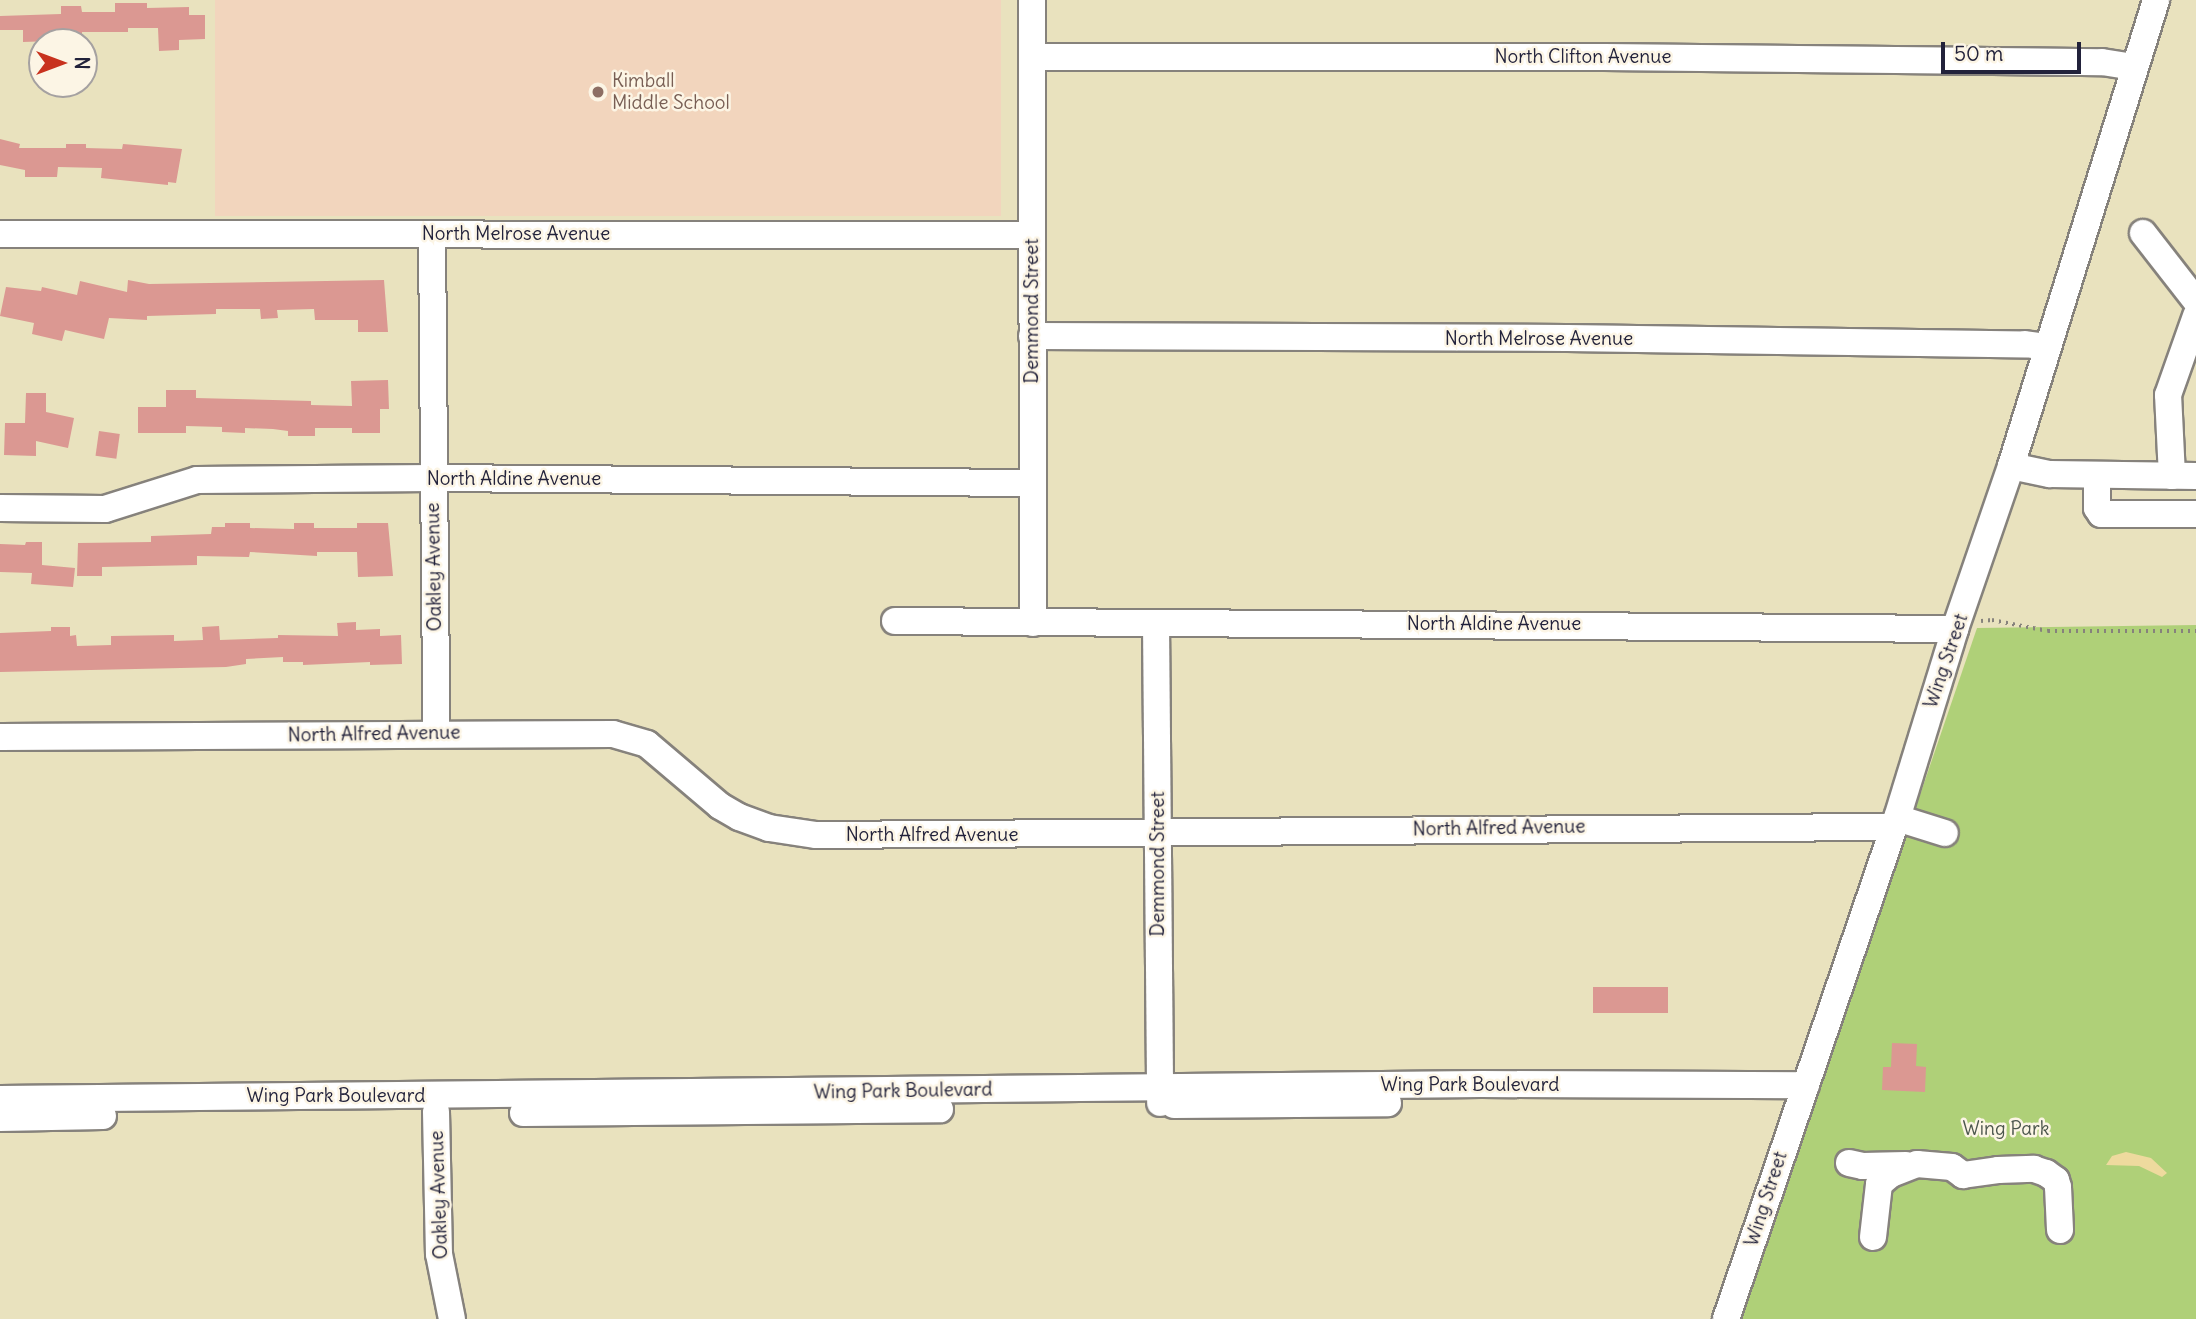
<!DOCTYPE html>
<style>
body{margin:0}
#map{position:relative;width:2196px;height:1319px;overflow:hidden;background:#e9e2be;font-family:Delius,sans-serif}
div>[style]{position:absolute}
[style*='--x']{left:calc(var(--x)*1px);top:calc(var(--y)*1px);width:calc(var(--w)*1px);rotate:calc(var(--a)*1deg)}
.built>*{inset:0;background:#f2d5bd;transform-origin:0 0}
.green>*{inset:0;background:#afd078}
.sand>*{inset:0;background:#eeda9e}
.building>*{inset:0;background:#db9892;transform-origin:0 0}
.path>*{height:3.5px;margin-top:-1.75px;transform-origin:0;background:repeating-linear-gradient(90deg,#86827c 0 2px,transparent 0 7px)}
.roads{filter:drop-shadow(2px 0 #86827c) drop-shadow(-2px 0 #86827c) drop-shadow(0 2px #86827c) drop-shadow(0 -2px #86827c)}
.minor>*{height:26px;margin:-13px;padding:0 13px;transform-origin:13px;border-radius:13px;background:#fff}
.dots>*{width:19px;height:19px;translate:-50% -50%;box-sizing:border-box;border:4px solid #fcf5e5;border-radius:50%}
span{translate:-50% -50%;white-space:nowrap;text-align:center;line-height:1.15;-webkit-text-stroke:5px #fcf5e5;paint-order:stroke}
.street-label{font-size:19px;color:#22223b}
.education-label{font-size:19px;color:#785e54}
.left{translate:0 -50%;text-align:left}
.park-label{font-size:19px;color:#4c564d}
.north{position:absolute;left:28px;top:28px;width:70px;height:70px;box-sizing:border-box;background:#fcf5e5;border:2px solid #a5a1a1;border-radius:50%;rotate:90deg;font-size:19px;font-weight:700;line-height:28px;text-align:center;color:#22223b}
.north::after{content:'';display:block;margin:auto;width:24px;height:32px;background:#c8321e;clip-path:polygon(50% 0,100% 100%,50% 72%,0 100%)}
.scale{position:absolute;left:1941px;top:42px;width:140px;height:32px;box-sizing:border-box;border:4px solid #22223b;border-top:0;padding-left:9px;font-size:21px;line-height:24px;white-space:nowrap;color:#22223b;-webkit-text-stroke:5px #fcf5e5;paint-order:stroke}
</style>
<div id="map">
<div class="built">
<i style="left:215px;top:0;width:786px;height:216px"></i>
</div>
<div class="green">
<i style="clip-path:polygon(2196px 625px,2196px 1319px,1741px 1319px,1977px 628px)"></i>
</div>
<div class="sand">
<i style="clip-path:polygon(2126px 1152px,2151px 1158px,2167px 1173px,2162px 1177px,2139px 1166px,2106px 1165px,2112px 1156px)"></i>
</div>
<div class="building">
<i style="clip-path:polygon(115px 3px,147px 3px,147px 8px,189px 7px,189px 15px,205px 15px,205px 39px,179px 40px,179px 50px,159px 51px,158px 28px,128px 28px,128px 32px,82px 32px,82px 40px,23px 42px,23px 30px,0 30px,0 16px,61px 14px,61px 6px,81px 6px,82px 12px,115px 12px)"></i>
<i style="clip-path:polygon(0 139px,20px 144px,19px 148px,66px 148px,66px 144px,86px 144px,86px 148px,122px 149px,123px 144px,182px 149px,176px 183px,168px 182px,168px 185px,101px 178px,102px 168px,58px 167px,57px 177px,25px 177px,25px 170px,0 165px)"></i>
<i style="clip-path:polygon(128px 280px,149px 284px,384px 280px,388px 332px,358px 332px,358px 320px,315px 320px,314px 309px,277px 310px,278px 318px,261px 319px,260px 309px,216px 309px,216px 314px,147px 316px,147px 320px,109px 318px,104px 339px,65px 330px,62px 341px,32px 334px,34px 323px,0 316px,6px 287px,41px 291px,42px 287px,77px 295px,80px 281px,127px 292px)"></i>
<i style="clip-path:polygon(388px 380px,389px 409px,380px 409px,380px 433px,352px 433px,352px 428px,315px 428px,315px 436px,288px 436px,288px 431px,273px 429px,245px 428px,245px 433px,222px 432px,222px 427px,186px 426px,186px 433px,138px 433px,138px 407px,166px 407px,166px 390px,196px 390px,196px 398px,311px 401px,311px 405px,352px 406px,351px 381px)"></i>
<i style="clip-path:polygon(26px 393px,46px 393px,46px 412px,74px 418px,68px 448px,36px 441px,36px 456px,4px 455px,5px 423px,25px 423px)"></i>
<i style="left:99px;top:431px;width:21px;height:25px;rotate:8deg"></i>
<i style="clip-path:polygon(225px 523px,250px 523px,250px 528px,294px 529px,294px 523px,314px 523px,314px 528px,357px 528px,357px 523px,388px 523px,393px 576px,358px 577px,357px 552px,317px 552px,317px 556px,250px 552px,249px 557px,197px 556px,197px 565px,102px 567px,102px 576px,77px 576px,78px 543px,151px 542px,151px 536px,211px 534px,212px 527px,225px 527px)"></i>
<i style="clip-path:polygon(26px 542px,42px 542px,42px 565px,75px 568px,73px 587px,31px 584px,32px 573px,0 572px,0 544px,25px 545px)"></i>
<i style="clip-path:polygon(356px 622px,356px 630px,380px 629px,380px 636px,401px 635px,402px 664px,370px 665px,370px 662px,303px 665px,303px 662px,283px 662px,283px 657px,246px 659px,246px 664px,226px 667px,0 672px,0 633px,51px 631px,51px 627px,70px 627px,70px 636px,76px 635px,77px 646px,111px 645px,111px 636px,174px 635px,174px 641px,203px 640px,202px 627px,219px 626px,220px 640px,278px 638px,278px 635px,338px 636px,337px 623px)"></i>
<i style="left:1668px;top:987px;width:26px;height:75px;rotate:90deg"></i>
<i style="clip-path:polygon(1892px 1043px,1917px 1044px,1916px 1066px,1926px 1067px,1925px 1092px,1882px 1090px,1883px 1067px,1891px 1067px)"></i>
</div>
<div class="path">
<i style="--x:1981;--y:621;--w:11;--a:-5"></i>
<i style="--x:1992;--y:620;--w:57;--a:11.1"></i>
<i style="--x:2048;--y:631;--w:148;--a:0"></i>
</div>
<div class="roads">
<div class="minor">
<i style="--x:1032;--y:0;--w:623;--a:89.91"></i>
<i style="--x:1032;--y:57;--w:572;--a:0"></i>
<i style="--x:1604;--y:57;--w:498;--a:0.6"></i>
<i style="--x:2102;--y:62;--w:32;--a:9"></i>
<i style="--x:2143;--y:233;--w:86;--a:52.1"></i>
<i style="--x:0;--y:234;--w:1032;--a:0.06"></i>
<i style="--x:432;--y:234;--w:498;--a:89.5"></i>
<i style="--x:1032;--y:336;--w:535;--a:0.21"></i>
<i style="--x:1567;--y:338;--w:458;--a:0.8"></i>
<i style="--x:2025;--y:344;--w:21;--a:8"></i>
<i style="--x:2011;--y:466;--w:40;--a:12"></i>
<i style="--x:2050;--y:474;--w:146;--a:0.8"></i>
<i style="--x:2097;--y:475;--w:33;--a:90"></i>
<i style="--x:2097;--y:508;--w:7;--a:56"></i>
<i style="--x:2101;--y:514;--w:95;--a:0"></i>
<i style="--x:2172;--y:476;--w:81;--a:-92.8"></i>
<i style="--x:2168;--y:395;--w:84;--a:-70.5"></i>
<i style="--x:0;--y:508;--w:105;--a:0.5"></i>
<i style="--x:105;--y:509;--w:96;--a:-17.5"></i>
<i style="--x:197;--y:480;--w:235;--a:-0.5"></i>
<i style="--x:432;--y:478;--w:601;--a:0.48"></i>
<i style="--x:895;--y:621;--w:1060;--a:0.43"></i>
<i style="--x:1156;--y:623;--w:480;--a:89.5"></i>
<i style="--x:0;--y:737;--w:613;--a:-0.28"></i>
<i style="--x:613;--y:734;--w:35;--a:16"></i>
<i style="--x:647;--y:744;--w:96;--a:40.3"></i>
<i style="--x:720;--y:806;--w:22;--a:30"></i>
<i style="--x:739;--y:817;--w:32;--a:20"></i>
<i style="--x:769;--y:828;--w:48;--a:8.5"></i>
<i style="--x:816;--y:835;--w:1077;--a:-0.43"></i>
<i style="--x:1897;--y:818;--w:50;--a:17.4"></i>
<i style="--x:0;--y:1099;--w:1481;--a:-0.58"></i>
<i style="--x:1481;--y:1084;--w:325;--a:0.2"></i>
<i style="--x:1174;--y:1105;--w:214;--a:-0.5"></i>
<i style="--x:436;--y:1112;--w:142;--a:88.8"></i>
<i style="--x:439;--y:1254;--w:66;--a:78.7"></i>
<i style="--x:523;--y:1113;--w:417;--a:-0.5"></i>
<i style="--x:0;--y:1118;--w:103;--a:-1.1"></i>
<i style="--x:1849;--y:1163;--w:14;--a:12"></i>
<i style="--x:1863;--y:1166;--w:43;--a:-1.3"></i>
<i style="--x:1873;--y:1237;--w:53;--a:-83.5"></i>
<i style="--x:1879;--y:1184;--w:16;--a:-40"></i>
<i style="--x:1891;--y:1174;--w:28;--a:-21"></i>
<i style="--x:1917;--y:1164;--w:35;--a:5"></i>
<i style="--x:1952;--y:1167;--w:14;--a:36"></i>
<i style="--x:1963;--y:1175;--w:35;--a:-8"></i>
<i style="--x:1998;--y:1170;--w:36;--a:-2"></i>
<i style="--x:2034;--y:1169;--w:13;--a:18"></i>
<i style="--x:2046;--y:1173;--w:12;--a:35"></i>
<i style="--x:2056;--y:1180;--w:7;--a:74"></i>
<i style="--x:2058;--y:1187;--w:43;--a:87.3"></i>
<i style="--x:1726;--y:1319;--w:529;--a:-71.15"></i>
<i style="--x:1897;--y:818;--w:198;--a:-72.9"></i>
<i style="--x:1955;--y:629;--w:172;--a:-71"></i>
<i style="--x:2011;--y:466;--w:488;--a:-72.7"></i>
</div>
</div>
<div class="dots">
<i style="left:598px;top:92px;background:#8d6e63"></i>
</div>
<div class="street-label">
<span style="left:1583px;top:57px">North Clifton Avenue</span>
<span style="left:516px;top:234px">North Melrose Avenue</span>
<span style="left:1032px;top:311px;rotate:-90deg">Demmond Street</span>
<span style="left:1539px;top:339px">North Melrose Avenue</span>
<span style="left:514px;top:479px">North Aldine Avenue</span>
<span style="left:434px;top:567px;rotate:-91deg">Oakley Avenue</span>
<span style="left:1494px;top:624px">North Aldine Avenue</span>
<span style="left:1946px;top:661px;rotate:-71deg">Wing Street</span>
<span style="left:374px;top:734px;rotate:-1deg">North Alfred Avenue</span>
<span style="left:1499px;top:828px;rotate:-1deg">North Alfred Avenue</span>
<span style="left:932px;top:835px">North Alfred Avenue</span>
<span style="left:1158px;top:864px;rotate:-90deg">Demmond Street</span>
<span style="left:1470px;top:1085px">Wing Park Boulevard</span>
<span style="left:903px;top:1091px;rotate:-1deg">Wing Park Boulevard</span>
<span style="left:336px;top:1096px">Wing Park Boulevard</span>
<span style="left:439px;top:1195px;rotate:-92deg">Oakley Avenue</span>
<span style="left:1766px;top:1199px;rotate:-72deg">Wing Street</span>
</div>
<div class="education-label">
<span class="left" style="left:612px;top:92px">Kimball<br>Middle School</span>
</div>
<div class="park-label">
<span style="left:2006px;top:1129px">Wing Park</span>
</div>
<div class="north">N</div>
<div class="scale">50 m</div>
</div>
